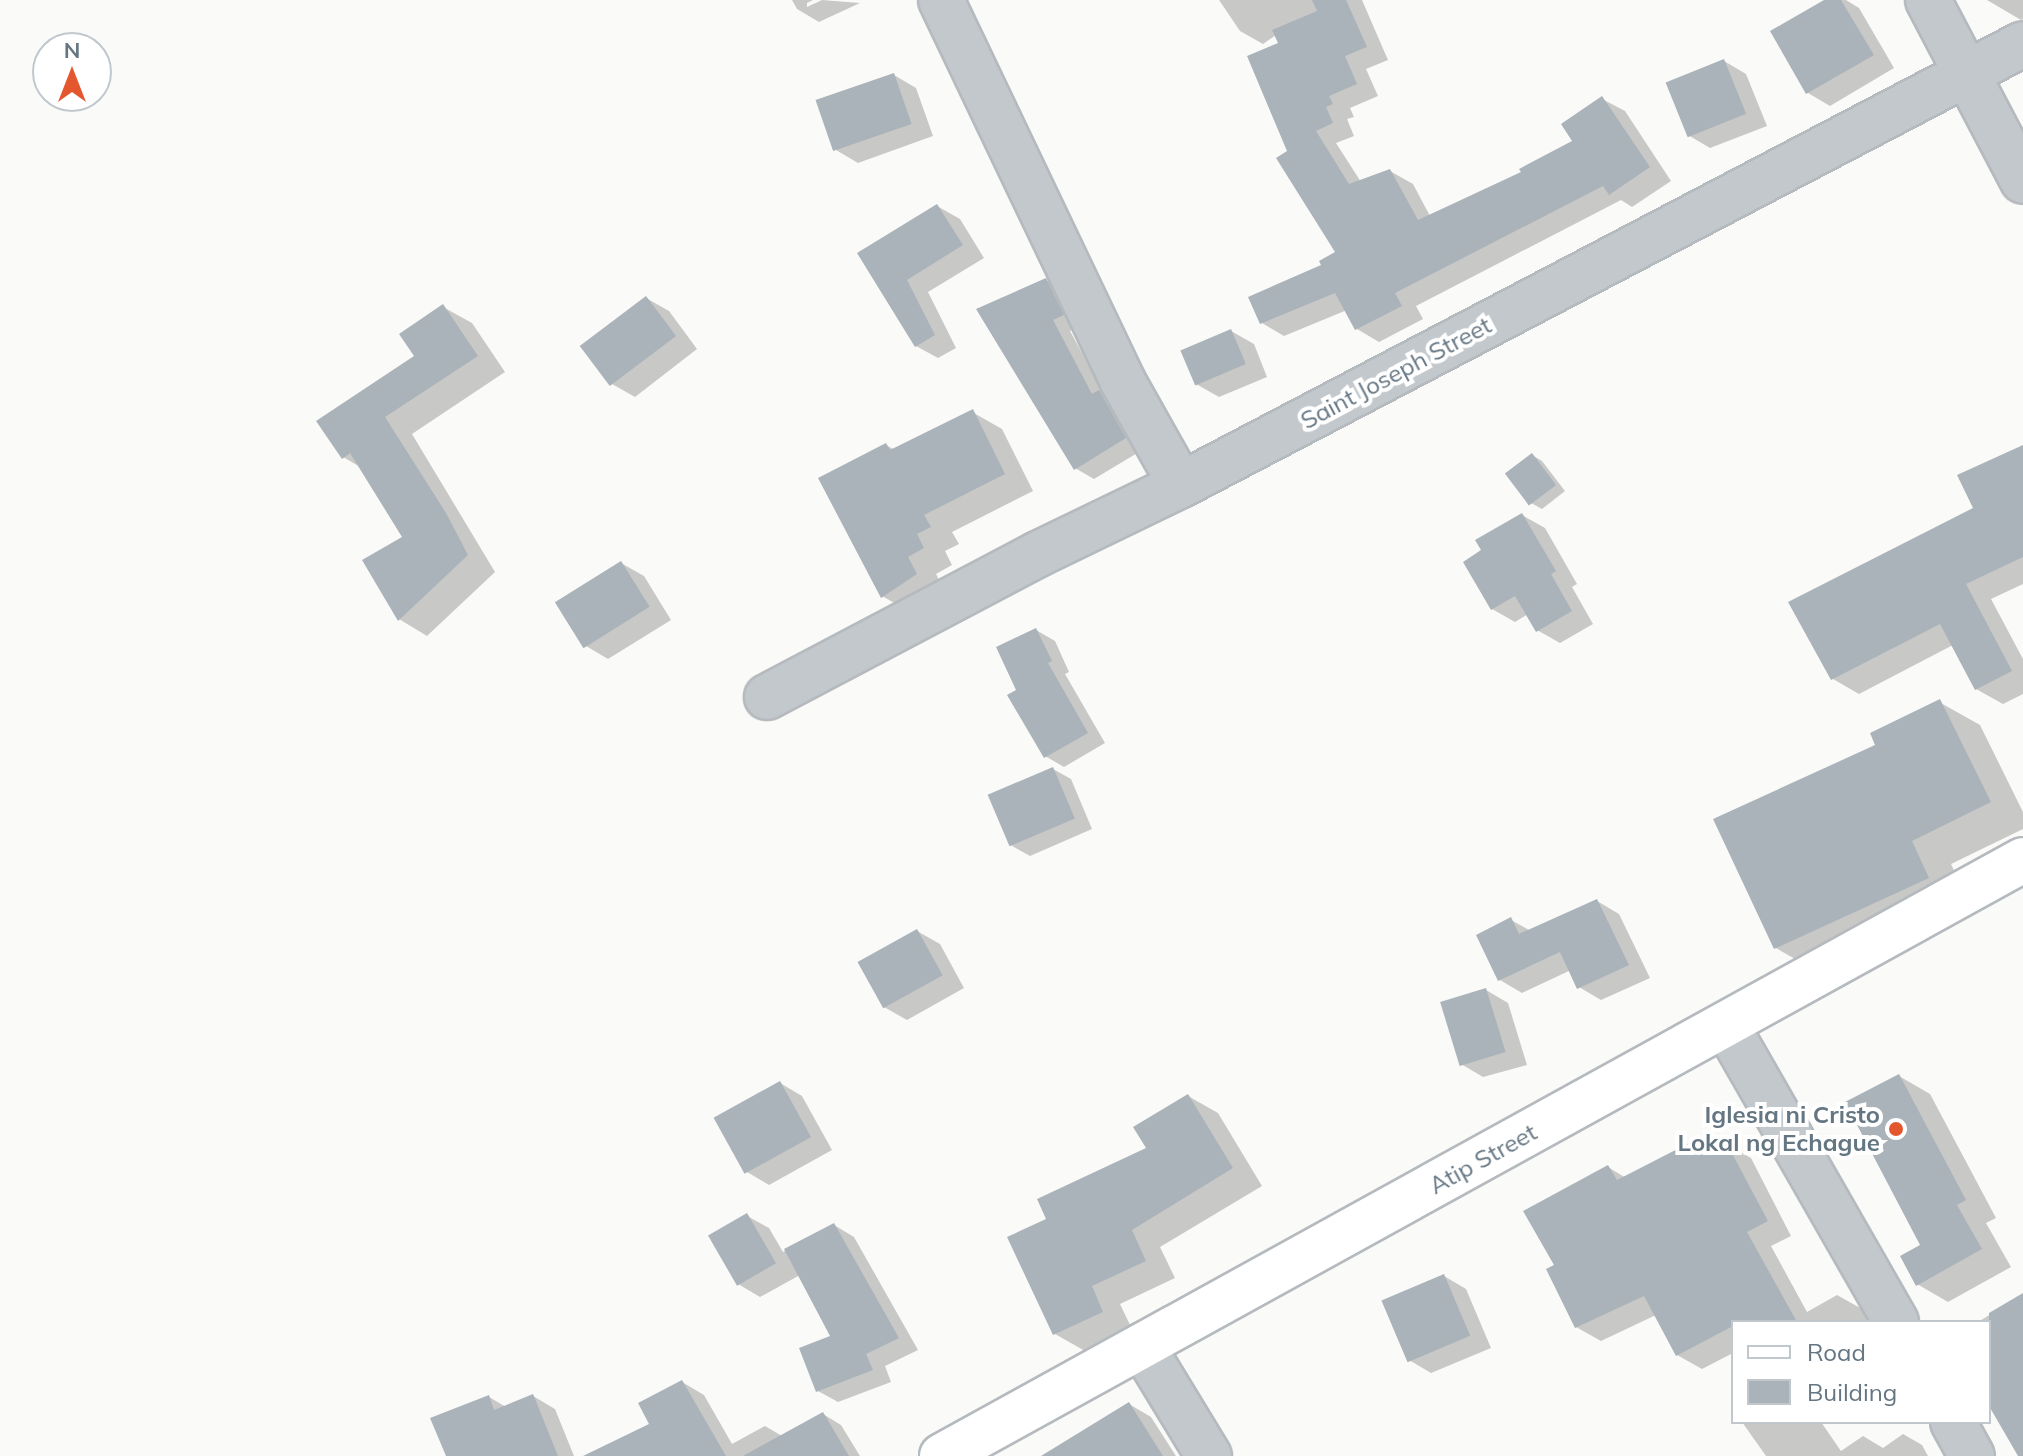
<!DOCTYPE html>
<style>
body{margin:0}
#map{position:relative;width:2023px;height:1456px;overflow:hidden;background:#fafaf8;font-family:Mulish,sans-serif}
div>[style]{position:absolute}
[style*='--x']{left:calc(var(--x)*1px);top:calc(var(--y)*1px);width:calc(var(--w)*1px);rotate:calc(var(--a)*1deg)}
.shadow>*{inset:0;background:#0003}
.building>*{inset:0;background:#aab3b9;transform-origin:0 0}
.roads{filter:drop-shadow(2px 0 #b5babe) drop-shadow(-2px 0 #b5babe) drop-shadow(0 2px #b5babe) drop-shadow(0 -2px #b5babe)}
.minor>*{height:44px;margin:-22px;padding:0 22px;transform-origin:22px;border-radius:22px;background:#c3c8cc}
.major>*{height:44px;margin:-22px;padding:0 22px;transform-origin:22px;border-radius:22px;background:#fff}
.dots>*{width:22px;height:22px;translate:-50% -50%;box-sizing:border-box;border:4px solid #fff;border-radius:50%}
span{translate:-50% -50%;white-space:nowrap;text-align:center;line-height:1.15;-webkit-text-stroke:8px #fff;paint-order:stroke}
.street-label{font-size:24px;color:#657683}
.poi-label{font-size:24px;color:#657683;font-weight:700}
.right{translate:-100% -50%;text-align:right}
.legend{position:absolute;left:1731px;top:1320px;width:260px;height:104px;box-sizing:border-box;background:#fff;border:2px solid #c1c8cd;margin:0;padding:10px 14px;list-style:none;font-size:24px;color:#657683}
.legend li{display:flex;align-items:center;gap:16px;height:40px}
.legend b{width:40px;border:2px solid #c1c8cd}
.north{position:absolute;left:32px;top:32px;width:80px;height:80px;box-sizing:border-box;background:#fff;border:2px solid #c1c8cd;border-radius:50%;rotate:0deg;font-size:22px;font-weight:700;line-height:32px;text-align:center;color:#657683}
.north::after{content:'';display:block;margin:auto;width:28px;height:36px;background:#e4572e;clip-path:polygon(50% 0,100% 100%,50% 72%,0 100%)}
</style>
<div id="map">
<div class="shadow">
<i style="clip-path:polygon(792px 0,813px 0,807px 3px,807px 7px,822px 0,860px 3px,819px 22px,797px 9px)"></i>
<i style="clip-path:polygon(1219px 0,1362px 0,1388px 60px,1366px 69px,1378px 96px,1350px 108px,1354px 117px,1347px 119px,1354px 136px,1336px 143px,1361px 182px,1390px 171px,1413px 184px,1430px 216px,1524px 173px,1575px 142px,1602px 99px,1625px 111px,1671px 181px,1632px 207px,1621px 200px,1416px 306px,1423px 319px,1379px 342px,1357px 329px,1347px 310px,1284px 336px,1262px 323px,1338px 253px,1289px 152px,1281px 44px,1276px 35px,1263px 44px,1240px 31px)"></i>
<i style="clip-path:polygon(1828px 0,1846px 0,1859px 8px,1894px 68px,1830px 106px,1808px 93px)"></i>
<i style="clip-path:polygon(1987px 0,2023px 0,2023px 19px,2021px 20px)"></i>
<i style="clip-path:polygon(1724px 61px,1746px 74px,1767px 126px,1710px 148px,1688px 135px)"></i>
<i style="clip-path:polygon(894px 75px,916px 88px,933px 136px,858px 163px,836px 150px)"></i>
<i style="clip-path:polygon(937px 206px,960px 219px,984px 258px,928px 292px,956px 348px,938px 358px,916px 346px,859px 254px)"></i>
<i style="clip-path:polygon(1046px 280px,1065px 291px,1081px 326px,1070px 331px,1105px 395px,1118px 403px,1144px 449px,1094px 479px,1075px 468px)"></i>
<i style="clip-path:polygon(646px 298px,669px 311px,697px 349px,635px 397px,612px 384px)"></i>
<i style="clip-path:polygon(443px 307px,472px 323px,505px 372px,412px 434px,495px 572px,427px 636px,399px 619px,404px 538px,362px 468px,343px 457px,417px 357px)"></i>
<i style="clip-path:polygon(1231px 331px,1254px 344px,1267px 377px,1219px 397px,1196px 384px)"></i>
<i style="clip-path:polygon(972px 412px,1002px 429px,1033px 491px,952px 532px,959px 544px,945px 551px,952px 565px,936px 574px,945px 591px,912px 613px,882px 596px,886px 445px,895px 450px)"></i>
<i style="clip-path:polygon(2023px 447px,2023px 584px,1991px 599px,2023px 659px,2023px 694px,2003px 704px,1976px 689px,1953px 645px,1859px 694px,1833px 679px)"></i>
<i style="clip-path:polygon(1532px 455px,1542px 461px,1565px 491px,1542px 509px,1531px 503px)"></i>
<i style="clip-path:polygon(1522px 515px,1545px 528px,1577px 584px,1572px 587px,1593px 624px,1560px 643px,1537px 630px,1528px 614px,1515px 622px,1492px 609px,1483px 550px)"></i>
<i style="clip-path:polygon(621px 563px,644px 576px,671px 620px,608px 659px,586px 646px)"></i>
<i style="clip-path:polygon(1036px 630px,1055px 641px,1069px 672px,1065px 674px,1105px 743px,1064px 767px,1045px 756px,1018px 691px)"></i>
<i style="clip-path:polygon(1939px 702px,1980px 725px,2023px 812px,2023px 829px,1951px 864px,1968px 901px,1816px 971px,1776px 948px,1878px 746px)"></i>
<i style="clip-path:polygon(1053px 769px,1071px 779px,1092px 829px,1030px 856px,1012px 846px)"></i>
<i style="clip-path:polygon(1597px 901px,1619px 914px,1650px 978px,1601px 1000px,1579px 987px,1571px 970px,1522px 993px,1500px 980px,1511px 920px,1531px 931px)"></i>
<i style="clip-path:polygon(917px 931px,940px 944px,964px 988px,907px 1020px,884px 1007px)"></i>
<i style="clip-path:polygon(1486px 990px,1508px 1003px,1527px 1065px,1483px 1077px,1461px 1064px)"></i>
<i style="clip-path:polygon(1899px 1076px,1930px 1094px,1996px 1218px,1986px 1223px,2011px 1267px,1948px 1302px,1917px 1284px,1923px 1245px)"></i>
<i style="clip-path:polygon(780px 1083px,802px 1096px,832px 1150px,769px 1185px,747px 1172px)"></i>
<i style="clip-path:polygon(1188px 1096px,1218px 1113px,1262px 1186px,1160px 1247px,1175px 1278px,1120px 1304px,1132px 1329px,1085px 1351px,1055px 1334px,1048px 1220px,1148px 1149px)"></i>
<i style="clip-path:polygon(1697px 1141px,1713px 1150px,1726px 1144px,1751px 1158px,1791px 1236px,1771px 1246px,1807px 1312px,1837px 1295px,1862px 1309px,1869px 1322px,1733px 1322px,1733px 1353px,1702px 1369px,1677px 1355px,1656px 1315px,1601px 1341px,1576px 1327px,1556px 1266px,1608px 1167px,1626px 1178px)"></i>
<i style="clip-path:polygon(747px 1216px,769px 1228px,783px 1252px,834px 1225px,854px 1237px,918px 1350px,885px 1366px,891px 1382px,838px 1402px,818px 1391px,833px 1337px,800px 1275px,760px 1297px,738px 1284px)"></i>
<i style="clip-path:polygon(1444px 1276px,1466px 1289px,1491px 1348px,1431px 1373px,1409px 1360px)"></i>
<i style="clip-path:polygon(2022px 1295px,2023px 1456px,2020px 1456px,1989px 1405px,1989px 1322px,1978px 1322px)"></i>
<i style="clip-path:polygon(682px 1382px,704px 1395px,732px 1444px,765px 1426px,782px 1436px,823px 1414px,841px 1425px,860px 1456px,694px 1456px)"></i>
<i style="clip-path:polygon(533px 1396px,555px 1409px,574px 1456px,448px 1456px,489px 1397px,506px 1407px)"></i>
<i style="clip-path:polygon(1129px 1404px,1151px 1417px,1176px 1456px,1084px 1456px)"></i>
<i style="clip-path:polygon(1742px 1422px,1821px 1422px,1841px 1451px,1863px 1436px,1883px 1448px,1903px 1434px,1922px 1445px,1928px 1456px,1766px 1456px)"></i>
</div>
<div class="building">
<i style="clip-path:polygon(1312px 0,1346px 0,1367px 47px,1345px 56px,1357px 84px,1329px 96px,1333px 104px,1326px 107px,1333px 123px,1316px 131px,1349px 184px,1390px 169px,1418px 220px,1521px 172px,1519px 169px,1572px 141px,1561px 124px,1602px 96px,1650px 167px,1609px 195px,1603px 186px,1395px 293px,1402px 306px,1355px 330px,1335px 293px,1260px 324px,1248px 297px,1321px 265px,1319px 261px,1335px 252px,1276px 158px,1287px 151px,1247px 56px,1278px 43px,1272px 30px,1317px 11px)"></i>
<i style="clip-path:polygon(1824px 0,1841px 0,1874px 55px,1806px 94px,1770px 31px)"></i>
<i style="left:1724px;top:59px;width:59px;height:63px;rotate:68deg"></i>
<i style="left:894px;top:73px;width:54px;height:83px;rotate:71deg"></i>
<i style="clip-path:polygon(937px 204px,963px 245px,907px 280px,935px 335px,915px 347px,857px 253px)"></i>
<i style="clip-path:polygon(1046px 278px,1064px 315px,1053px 320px,1092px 394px,1099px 390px,1126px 438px,1074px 470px,976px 309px)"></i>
<i style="left:646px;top:296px;width:50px;height:83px;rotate:53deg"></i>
<i style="clip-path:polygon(443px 304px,478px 356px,385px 417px,446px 513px,468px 555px,398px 621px,362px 560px,402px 537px,350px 453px,342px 459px,316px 421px,414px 356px,399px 334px)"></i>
<i style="left:1231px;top:329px;width:38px;height:55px;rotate:67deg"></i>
<i style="clip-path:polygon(973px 409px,1005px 474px,924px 515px,931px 527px,917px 534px,924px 548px,908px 557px,917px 574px,881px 598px,818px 478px,886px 443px,890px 450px)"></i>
<i style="clip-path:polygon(2023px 445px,2023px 557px,1966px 584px,2012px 671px,1975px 690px,1940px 624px,1831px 680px,1788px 602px,1973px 508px,1957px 475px)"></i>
<i style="left:1532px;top:453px;width:40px;height:34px;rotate:53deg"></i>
<i style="clip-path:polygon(1522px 513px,1556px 571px,1551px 574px,1572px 611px,1536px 632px,1515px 596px,1491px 610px,1463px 562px,1481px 550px,1475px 540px)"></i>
<i style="left:621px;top:561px;width:54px;height:78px;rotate:58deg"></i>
<i style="clip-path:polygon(1036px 628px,1052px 661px,1048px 663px,1088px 733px,1044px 758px,1007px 695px,1016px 690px,996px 647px)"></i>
<i style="clip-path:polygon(1940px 699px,1991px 802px,1912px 841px,1929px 878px,1774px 949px,1713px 819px,1875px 745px,1870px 733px)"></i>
<i style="left:1053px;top:767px;width:56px;height:71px;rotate:67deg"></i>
<i style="clip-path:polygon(1597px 899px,1629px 965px,1577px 989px,1560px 952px,1498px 981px,1476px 935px,1511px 917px,1519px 934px)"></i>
<i style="left:917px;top:929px;width:53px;height:68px;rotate:61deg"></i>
<i style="left:1486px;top:988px;width:67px;height:48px;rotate:73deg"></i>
<i style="clip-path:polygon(1899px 1074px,1966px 1200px,1957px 1205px,1982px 1249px,1916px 1286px,1900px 1256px,1920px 1245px,1845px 1102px)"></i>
<i style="left:780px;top:1081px;width:64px;height:76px;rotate:61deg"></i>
<i style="clip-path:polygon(1188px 1094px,1233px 1168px,1132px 1230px,1146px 1261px,1092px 1286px,1103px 1312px,1053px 1335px,1007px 1237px,1046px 1219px,1037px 1199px,1146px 1148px,1133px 1127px)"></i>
<i style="clip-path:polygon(1697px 1139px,1704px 1153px,1726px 1142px,1768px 1221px,1747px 1232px,1797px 1322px,1733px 1322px,1733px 1326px,1676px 1356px,1644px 1296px,1575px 1328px,1546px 1269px,1554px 1265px,1523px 1211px,1608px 1165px,1617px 1180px)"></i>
<i style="left:747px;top:1213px;width:58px;height:45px;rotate:60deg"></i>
<i style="clip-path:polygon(834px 1223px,899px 1338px,866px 1354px,873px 1370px,816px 1392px,799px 1348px,830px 1336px,784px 1249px)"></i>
<i style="left:1444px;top:1274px;width:67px;height:68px;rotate:67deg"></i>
<i style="clip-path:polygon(2023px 1293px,2023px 1456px,2018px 1456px,1989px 1406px,1989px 1313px)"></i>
<i style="clip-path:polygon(682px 1380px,726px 1456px,583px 1456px,649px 1424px,638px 1403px)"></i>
<i style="clip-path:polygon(533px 1394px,558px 1456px,446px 1456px,430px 1418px,489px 1395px,494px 1410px)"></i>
<i style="clip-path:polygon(1129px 1402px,1163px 1456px,1041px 1456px)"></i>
<i style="clip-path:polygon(823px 1412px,849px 1456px,743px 1456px)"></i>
</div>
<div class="roads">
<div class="minor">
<i style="--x:941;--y:0;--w:421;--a:64.5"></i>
<i style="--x:1122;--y:380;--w:120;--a:60.7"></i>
<i style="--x:1928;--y:0;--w:204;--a:62.3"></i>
<i style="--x:767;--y:697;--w:306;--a:-27.8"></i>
<i style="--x:1038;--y:554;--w:159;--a:-25.8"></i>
<i style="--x:1181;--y:485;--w:950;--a:-27.64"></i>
<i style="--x:1726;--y:1025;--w:342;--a:60.2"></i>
<i style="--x:1142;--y:1346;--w:129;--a:58.7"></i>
<i style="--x:1953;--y:1422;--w:39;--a:61"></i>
</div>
<div class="major">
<i style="--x:942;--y:1456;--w:1234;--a:-28.87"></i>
</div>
</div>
<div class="dots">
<i style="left:1896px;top:1129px;background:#e4572e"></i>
</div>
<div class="street-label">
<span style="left:1396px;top:373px;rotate:-28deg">Saint Joseph Street</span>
<span style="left:1483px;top:1159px;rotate:-29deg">Atip Street</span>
</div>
<div class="poi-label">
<span class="right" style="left:1880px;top:1129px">Iglesia ni Cristo<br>Lokal ng Echague</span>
</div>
<ul class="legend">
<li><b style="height:10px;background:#fff"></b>Road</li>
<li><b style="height:22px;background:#aab3b9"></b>Building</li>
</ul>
<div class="north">N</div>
</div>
